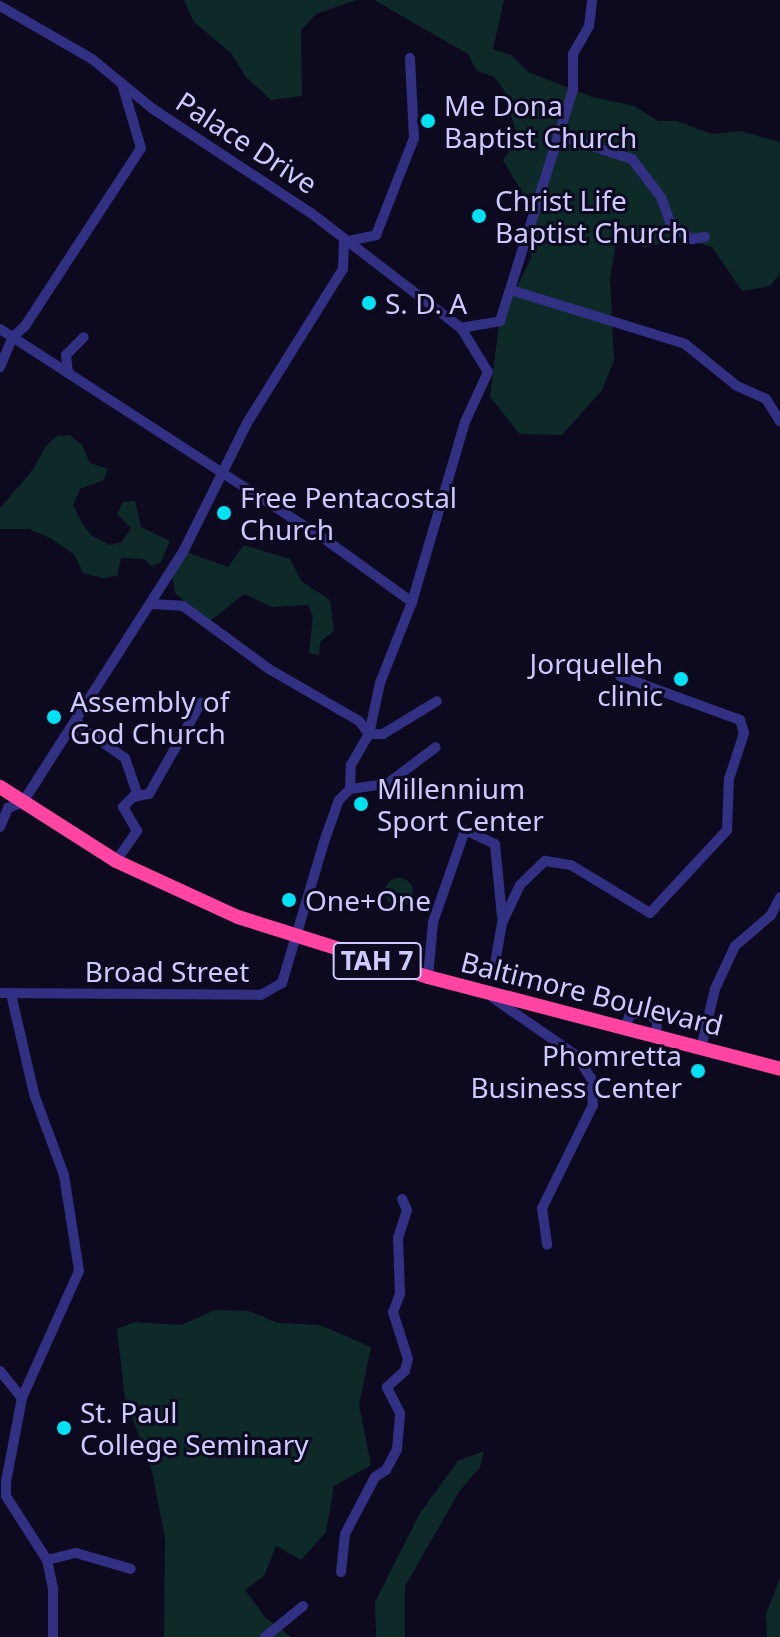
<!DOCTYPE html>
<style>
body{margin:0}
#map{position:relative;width:780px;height:1637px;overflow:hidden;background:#0d0a20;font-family:"Noto Sans",sans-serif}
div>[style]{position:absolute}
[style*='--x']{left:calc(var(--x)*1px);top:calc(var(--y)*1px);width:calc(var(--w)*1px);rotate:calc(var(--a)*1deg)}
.green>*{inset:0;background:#0d2a28}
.round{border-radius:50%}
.minor>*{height:10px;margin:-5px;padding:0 5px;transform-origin:5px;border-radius:5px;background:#313083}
.highway>*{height:14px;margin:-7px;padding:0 7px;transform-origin:7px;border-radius:7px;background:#ff44a2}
.dots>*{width:22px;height:22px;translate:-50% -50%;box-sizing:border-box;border:4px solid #0d0a20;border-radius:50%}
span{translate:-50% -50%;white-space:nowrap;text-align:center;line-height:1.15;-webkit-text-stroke:6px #0d0a20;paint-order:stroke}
.shield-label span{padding:2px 6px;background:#0d0a20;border:2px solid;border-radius:6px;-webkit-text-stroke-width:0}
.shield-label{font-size:26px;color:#cec9ff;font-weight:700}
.poi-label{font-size:28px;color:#cec9ff}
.left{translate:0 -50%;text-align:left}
.right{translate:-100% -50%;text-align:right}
.street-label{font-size:28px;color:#cec9ff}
</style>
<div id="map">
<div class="green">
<i style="clip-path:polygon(184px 0,356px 0,316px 14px,301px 30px,302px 96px,271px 100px,246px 77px,231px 53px,194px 22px)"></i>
<i style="clip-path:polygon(374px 0,504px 0,493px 49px,511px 55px,528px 72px,592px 97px,634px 106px,658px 121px,677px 121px,712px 134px,740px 131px,780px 142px,780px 274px,770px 286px,742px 291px,712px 247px,680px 238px,644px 248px,630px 228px,618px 233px,610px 278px,614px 361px,602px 390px,562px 435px,520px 434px,490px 397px,499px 324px,531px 258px,531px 207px,503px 160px,518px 140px,504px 90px,494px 77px,477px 71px,468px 54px)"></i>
<i style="clip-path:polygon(70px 435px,82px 445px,90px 463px,108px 469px,104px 480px,80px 489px,73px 505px,83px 525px,92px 536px,110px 545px,122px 542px,131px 528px,117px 514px,123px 502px,135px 501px,141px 527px,170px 541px,161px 562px,152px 566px,144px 559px,121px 558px,117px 576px,103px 578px,83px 573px,74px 554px,50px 538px,29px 529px,0 529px,0 508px,32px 471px,46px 446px,57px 436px)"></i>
<i style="clip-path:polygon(244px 545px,290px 559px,301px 581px,330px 600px,334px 631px,320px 642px,319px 655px,309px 653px,313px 617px,308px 605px,272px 607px,244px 594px,210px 621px,175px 593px,172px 572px,186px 552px,228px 567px)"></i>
<i class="round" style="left:385px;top:878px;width:28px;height:28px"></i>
<i style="clip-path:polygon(215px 1310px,249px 1311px,278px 1323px,320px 1325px,371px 1347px,359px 1405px,371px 1465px,334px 1486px,326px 1532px,301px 1560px,276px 1546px,264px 1576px,245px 1590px,265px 1617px,291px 1637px,164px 1637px,165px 1538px,152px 1471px,125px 1398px,117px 1329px,135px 1322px,181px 1325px)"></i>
<i style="clip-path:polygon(484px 1451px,480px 1467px,459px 1492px,405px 1586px,405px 1637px,376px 1637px,375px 1602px,420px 1513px,458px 1461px)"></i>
<i style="clip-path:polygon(780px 1578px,780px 1637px,767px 1637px,766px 1614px)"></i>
</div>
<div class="minor">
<i style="--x:0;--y:6;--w:106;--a:29.9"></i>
<i style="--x:92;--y:59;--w:79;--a:39.3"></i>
<i style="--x:153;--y:109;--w:189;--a:33.4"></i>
<i style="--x:311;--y:213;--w:189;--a:37.5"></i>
<i style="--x:558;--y:135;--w:78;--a:18"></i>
<i style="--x:632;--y:159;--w:48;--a:52.7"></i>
<i style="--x:661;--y:197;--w:29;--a:70"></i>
<i style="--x:671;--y:224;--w:26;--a:36"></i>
<i style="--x:692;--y:239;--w:13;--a:-9"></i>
<i style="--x:511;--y:290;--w:182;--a:17.2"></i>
<i style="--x:685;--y:344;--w:67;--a:38.9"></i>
<i style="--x:737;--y:386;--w:32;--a:24"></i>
<i style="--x:766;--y:399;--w:26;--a:58"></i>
<i style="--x:0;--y:329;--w:380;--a:32.9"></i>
<i style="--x:319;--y:535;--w:115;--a:35.8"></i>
<i style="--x:0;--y:367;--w:33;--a:-67"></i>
<i style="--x:13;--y:337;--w:16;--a:-43"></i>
<i style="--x:25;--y:326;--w:212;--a:-56.9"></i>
<i style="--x:141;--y:148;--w:67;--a:-106.5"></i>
<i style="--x:68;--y:372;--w:17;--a:-97"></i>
<i style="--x:66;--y:355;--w:25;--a:-45"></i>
<i style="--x:153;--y:600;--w:5;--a:127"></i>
<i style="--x:150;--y:604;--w:33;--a:3"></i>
<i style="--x:183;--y:606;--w:107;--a:36.2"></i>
<i style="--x:269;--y:669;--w:104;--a:30"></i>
<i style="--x:359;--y:721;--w:16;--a:52"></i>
<i style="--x:369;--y:734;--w:14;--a:0"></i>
<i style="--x:383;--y:734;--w:63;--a:-31.4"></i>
<i style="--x:79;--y:723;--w:9;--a:117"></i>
<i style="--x:75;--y:731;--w:11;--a:0"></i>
<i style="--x:86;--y:731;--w:47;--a:34.7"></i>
<i style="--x:125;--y:758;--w:40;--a:71.1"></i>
<i style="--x:350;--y:789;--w:37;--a:-8"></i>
<i style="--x:387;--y:784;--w:61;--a:-37.1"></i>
<i style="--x:0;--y:827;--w:21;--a:-67"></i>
<i style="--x:8;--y:808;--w:16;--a:-22"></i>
<i style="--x:23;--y:802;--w:297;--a:-57.4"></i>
<i style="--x:183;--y:552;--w:144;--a:-63.6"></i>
<i style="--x:247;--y:423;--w:181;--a:-58.1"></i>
<i style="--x:343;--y:269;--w:27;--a:-88"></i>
<i style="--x:344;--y:242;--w:33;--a:-12"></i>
<i style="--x:376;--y:235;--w:104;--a:-68.6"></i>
<i style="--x:414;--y:138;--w:80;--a:-92.9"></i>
<i style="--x:116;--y:861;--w:37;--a:-55"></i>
<i style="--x:137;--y:831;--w:28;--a:-120"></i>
<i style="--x:123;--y:807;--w:14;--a:-45"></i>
<i style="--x:133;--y:797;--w:16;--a:-11"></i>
<i style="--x:149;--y:794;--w:105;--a:-60.3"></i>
<i style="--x:493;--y:975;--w:53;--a:-80.2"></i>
<i style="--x:502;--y:923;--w:42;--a:-64.7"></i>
<i style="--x:520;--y:885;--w:35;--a:-44"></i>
<i style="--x:545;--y:861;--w:26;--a:9"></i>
<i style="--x:571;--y:865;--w:92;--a:31.3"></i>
<i style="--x:650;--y:913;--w:113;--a:-47.1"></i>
<i style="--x:727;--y:830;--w:51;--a:-87.8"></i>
<i style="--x:729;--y:779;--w:48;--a:-71.9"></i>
<i style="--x:744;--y:733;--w:14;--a:-107"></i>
<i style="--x:740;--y:720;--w:128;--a:-159.9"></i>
<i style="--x:428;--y:977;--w:55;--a:-84.8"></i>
<i style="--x:433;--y:922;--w:97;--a:-70.8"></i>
<i style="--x:465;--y:830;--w:33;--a:25"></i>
<i style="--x:495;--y:844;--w:73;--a:84.5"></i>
<i style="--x:0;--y:993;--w:261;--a:0.4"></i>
<i style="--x:261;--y:995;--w:24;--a:-30"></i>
<i style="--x:282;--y:983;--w:150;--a:-73.4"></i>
<i style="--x:325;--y:839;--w:41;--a:-70.3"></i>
<i style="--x:339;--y:800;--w:16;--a:-45"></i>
<i style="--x:350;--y:789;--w:24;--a:-88"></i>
<i style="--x:351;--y:765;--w:36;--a:-60"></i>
<i style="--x:369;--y:734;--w:52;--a:-77.8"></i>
<i style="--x:380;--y:683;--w:87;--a:-68.4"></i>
<i style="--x:412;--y:602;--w:188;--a:-73.6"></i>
<i style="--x:465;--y:422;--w:55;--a:-65.3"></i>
<i style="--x:488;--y:372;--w:52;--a:-121.5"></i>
<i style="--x:461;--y:328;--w:40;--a:-10"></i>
<i style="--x:500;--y:321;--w:243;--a:-72.5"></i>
<i style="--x:573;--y:89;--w:35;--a:-90"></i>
<i style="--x:573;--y:54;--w:32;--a:-60"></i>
<i style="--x:589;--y:26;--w:26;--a:-83"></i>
<i style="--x:11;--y:994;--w:103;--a:77"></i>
<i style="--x:34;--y:1094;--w:86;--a:69.7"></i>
<i style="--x:64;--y:1175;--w:97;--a:81.1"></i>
<i style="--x:79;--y:1271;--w:139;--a:114.2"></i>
<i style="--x:22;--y:1398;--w:86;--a:100.8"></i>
<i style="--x:6;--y:1482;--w:14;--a:90"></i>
<i style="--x:6;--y:1496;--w:76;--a:57.4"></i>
<i style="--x:47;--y:1560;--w:30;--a:78"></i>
<i style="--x:53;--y:1589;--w:48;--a:90"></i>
<i style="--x:493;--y:998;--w:102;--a:34.6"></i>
<i style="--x:577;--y:1056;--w:26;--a:58"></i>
<i style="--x:591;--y:1078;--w:27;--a:86"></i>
<i style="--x:593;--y:1105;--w:115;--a:116.3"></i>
<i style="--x:542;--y:1208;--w:37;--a:82"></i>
<i style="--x:625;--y:1029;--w:16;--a:-72"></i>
<i style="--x:630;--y:1014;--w:19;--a:0"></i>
<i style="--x:649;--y:1014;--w:11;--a:41"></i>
<i style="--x:657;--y:1021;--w:16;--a:94"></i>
<i style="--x:701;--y:1048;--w:61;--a:-76.7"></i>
<i style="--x:715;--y:989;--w:47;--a:-65.1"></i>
<i style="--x:735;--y:946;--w:48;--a:-40.7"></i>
<i style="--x:771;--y:915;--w:20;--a:-63"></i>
<i style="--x:0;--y:1371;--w:35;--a:51"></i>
<i style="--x:47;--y:1560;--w:30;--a:-14"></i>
<i style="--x:76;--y:1553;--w:57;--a:16.2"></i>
<i style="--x:341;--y:1572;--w:38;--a:-84"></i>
<i style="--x:345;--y:1534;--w:64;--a:-62.2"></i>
<i style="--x:375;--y:1477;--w:13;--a:-32"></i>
<i style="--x:386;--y:1470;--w:24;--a:-62"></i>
<i style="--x:397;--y:1449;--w:36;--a:-85"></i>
<i style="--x:400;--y:1413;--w:29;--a:-117"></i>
<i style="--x:387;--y:1387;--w:24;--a:-42"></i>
<i style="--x:405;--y:1371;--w:12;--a:-76"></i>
<i style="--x:408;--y:1359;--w:49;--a:-107.7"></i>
<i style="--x:393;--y:1312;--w:19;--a:-69"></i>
<i style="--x:400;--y:1294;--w:56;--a:-92"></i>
<i style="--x:398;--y:1238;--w:29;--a:-72"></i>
<i style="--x:407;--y:1210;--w:12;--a:-114"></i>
<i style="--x:265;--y:1637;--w:49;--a:-39.2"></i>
</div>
<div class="highway">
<i style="--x:0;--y:787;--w:138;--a:32.5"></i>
<i style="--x:116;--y:861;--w:134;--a:24.7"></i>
<i style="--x:238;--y:917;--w:199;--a:17.5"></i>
<i style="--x:428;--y:977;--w:364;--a:14.6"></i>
</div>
<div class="dots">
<i style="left:428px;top:121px;background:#00e2f4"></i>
<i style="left:479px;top:216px;background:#00e2f4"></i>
<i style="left:369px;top:303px;background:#00e2f4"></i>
<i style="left:224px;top:513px;background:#00e2f4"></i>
<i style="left:681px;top:679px;background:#00e2f4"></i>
<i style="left:54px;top:717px;background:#00e2f4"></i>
<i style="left:361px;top:804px;background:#00e2f4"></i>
<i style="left:289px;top:900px;background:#00e2f4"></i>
<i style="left:698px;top:1071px;background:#00e2f4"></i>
<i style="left:64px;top:1428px;background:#00e2f4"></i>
</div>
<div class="shield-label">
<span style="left:377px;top:961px">TAH 7</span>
</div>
<div class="poi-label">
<span class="left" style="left:444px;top:121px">Me Dona<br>Baptist Church</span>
<span class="left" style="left:495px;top:216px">Christ Life<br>Baptist Church</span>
<span class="left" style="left:385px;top:303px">S. D. A</span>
<span class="left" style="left:240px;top:513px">Free Pentacostal<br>Church</span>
<span class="right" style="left:663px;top:679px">Jorquelleh<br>clinic</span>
<span class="left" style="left:70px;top:717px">Assembly of<br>God Church</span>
<span class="left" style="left:377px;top:804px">Millennium<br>Sport Center</span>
<span class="left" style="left:305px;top:900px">One+One</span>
<span class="right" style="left:682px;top:1071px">Phomretta<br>Business Center</span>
<span class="left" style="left:80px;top:1428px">St. Paul<br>College Seminary</span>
</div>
<div class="street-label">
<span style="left:247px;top:142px;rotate:33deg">Palace Drive</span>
<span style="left:167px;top:971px">Broad Street</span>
<span style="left:592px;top:993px;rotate:14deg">Baltimore Boulevard</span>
</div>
</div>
